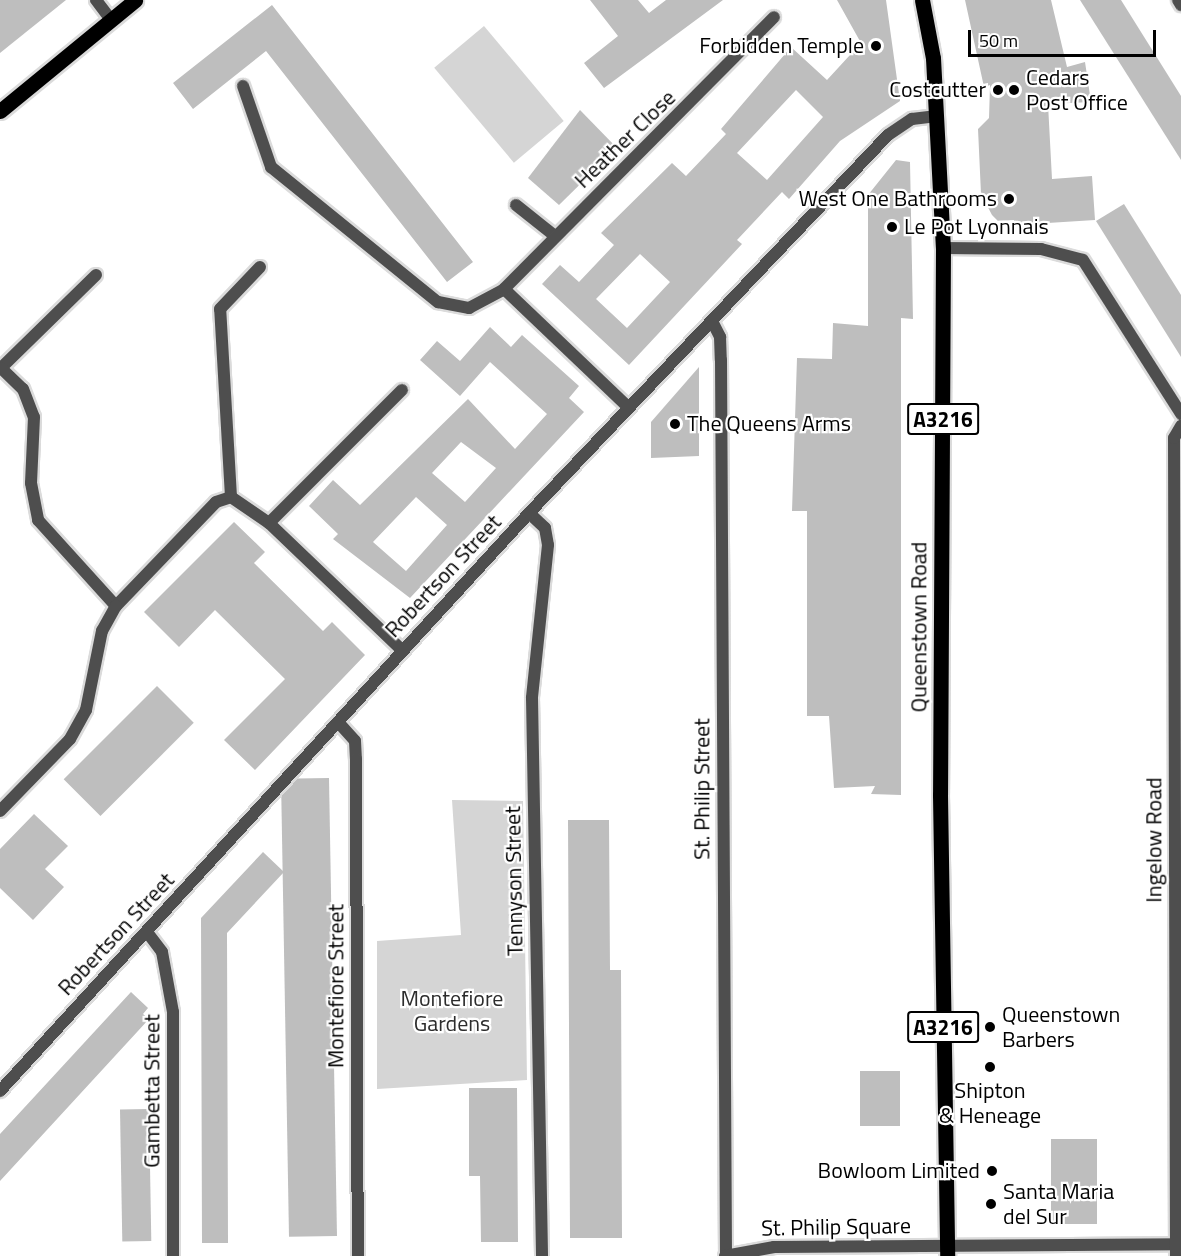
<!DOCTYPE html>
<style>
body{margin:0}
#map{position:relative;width:1181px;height:1256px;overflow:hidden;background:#fff;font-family:"Titillium Web",sans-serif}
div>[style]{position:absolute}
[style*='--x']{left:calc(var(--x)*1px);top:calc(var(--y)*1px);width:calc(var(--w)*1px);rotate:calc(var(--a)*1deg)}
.green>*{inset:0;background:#d5d5d5;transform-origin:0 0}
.building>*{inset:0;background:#bebebe;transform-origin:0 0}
.roads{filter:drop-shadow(2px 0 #dbdbdb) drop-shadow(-2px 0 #dbdbdb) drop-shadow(0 2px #dbdbdb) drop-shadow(0 -2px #dbdbdb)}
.lane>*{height:12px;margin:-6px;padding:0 6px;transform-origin:6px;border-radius:6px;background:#4e4e4e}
.street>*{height:12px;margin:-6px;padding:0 6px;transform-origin:6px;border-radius:6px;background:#4e4e4e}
.primary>*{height:15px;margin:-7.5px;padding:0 7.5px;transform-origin:7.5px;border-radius:7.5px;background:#000}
.dots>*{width:16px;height:16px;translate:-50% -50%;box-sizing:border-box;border:3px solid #fff;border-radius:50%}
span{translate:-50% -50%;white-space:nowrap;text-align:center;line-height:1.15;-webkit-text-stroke:4.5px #fff;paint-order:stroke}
.shield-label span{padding:2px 4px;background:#fff;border:2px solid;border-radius:4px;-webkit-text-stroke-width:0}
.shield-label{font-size:21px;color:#000;font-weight:700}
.poi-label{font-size:22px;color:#000}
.right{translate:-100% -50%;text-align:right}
.left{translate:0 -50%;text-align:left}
.street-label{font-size:22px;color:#000}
.park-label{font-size:22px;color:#2c2c2c}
.scale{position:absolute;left:968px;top:30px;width:188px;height:27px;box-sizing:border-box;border:3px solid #000;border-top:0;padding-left:8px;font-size:18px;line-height:21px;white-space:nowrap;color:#000;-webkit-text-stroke:4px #fff;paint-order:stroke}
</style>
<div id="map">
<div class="green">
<i style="left:484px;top:26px;width:124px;height:65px;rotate:50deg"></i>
<i style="clip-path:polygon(452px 800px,523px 801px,527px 1080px,377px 1089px,377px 941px,461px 935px)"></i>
</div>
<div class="building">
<i style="clip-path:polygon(0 0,66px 0,0 53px)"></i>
<i style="clip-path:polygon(590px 0,638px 0,649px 13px,666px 0,723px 0,604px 88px,584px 63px,618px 36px)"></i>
<i style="clip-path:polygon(evenodd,837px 0,886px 0,900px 101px,840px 141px,789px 199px,782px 192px,737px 240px,742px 244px,629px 365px,542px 284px,560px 265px,579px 282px,614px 245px,601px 233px,672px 163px,686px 176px,726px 134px,721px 129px,791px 47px,827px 80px,861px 43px,837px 0,796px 90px,823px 117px,767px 180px,737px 153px,796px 90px,837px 0,640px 254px,670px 282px,627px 328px,596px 299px,640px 254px)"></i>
<i style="clip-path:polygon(965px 0,1051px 0,1067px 67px,1085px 62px,1091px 102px,1048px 104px,1052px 179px,1092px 176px,1095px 220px,1014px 225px,1014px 220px,998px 221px,992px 215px,981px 194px,978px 129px,989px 118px,990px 85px,984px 87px)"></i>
<i style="clip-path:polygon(1080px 0,1121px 0,1181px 96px,1181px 160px)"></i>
<i style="clip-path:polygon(272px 5px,473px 262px,447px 282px,266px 51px,193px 109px,173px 83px)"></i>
<i style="clip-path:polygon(580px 110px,617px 148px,559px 205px,528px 178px)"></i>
<i style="clip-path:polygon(896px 160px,910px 162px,913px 319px,901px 318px,901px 795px,871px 794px,875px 786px,834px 788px,829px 716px,807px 716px,807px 511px,792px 511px,797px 358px,832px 359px,833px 323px,868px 326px,868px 195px)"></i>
<i style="clip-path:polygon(1124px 204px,1181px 295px,1181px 357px,1096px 221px)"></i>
<i style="clip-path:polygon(evenodd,490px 327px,511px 347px,522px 335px,579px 386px,569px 398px,584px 412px,410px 598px,333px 539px,338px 534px,309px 506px,333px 480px,360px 505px,468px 399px,515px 449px,547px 414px,490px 362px,460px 396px,420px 360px,437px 341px,460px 361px,490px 327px,461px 442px,496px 468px,465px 502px,432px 473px,461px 442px,490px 327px,416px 497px,447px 525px,406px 571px,373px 542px,416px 497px)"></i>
<i style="clip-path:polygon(699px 367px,699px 456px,651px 458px,651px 422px)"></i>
<i style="clip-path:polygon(234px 522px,265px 552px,254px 563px,323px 631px,332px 622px,365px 655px,255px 770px,224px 740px,285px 679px,215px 610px,179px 647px,144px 612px)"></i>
<i style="left:157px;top:686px;width:52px;height:132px;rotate:45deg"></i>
<i style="left:329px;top:778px;width:458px;height:48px;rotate:89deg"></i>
<i style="clip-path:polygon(34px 814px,68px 846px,45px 869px,64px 887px,33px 920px,0 888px,0 849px)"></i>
<i style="clip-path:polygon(568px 820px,609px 820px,610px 970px,621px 970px,622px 1238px,570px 1238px)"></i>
<i style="clip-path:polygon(263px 852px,284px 872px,227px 933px,228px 1243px,202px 1243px,201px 918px)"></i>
<i style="clip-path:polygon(131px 992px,148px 1008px,143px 1014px,149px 1019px,0 1181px,0 1134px)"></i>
<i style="left:860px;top:1071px;width:40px;height:55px"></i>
<i style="clip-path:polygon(469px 1088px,517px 1088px,518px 1242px,481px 1242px,480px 1176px,469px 1176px)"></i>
<i style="left:149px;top:1109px;width:132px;height:29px;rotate:89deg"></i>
<i style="left:1051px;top:1139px;width:46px;height:85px"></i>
</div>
<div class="roads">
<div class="lane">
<i style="--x:516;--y:205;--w:50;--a:38.5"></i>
</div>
<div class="street">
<i style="--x:96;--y:0;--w:25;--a:53"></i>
<i style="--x:1178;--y:0;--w:6;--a:59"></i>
<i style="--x:243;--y:86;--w:86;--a:70.9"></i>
<i style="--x:271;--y:167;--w:215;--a:39"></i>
<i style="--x:438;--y:302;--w:32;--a:11"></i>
<i style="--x:469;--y:308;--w:40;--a:-28"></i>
<i style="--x:943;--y:248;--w:98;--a:0.6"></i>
<i style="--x:1041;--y:249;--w:43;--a:14.7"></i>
<i style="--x:1083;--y:260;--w:183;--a:57.5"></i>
<i style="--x:96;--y:275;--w:133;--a:135.6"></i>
<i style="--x:1;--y:368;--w:30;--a:44"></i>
<i style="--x:23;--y:389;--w:30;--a:69"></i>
<i style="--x:34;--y:417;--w:66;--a:92.6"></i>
<i style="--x:31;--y:483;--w:38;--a:79"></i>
<i style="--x:38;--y:520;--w:116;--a:47.8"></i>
<i style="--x:116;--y:606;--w:144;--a:-46.1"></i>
<i style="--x:216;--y:502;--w:16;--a:-18"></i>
<i style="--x:231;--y:497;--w:46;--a:34.4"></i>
<i style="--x:269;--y:523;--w:185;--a:43.7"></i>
<i style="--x:713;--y:323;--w:16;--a:63"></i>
<i style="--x:720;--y:337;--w:23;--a:88"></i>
<i style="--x:721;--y:360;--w:896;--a:89.68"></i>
<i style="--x:628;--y:407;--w:171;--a:-136.4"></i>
<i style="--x:504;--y:289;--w:383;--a:-45.2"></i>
<i style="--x:231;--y:497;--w:188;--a:-93.3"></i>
<i style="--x:220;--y:309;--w:58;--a:-46.4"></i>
<i style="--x:529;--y:513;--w:22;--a:43"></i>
<i style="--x:545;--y:528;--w:17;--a:80"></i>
<i style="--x:548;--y:545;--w:154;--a:96"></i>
<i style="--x:532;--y:698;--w:558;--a:88.97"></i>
<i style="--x:269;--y:523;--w:188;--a:-45"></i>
<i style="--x:338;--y:722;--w:25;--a:48"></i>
<i style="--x:355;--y:741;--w:18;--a:87"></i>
<i style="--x:356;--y:759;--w:497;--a:89.8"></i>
<i style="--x:0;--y:811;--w:100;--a:-45.8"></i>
<i style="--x:70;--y:739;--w:33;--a:-61"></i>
<i style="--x:86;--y:710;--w:81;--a:-78.6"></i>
<i style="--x:102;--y:631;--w:29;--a:-61"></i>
<i style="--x:147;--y:932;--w:25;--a:53"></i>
<i style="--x:162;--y:952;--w:61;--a:79.6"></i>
<i style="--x:173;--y:1012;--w:244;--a:90"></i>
<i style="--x:0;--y:1091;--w:784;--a:-47.53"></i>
<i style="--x:529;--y:513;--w:521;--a:-46.48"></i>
<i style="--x:888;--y:135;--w:29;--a:-34"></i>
<i style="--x:912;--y:119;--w:25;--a:-7"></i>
<i style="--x:725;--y:1256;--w:50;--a:-10.4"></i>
<i style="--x:774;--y:1247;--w:407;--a:-0.4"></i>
<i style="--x:1176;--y:1256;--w:818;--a:-90.14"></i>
<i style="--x:1174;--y:438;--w:14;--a:-60"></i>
</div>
<div class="primary">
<i style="--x:922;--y:0;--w:59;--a:79.3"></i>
<i style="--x:933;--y:58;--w:190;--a:87"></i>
<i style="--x:943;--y:248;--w:547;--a:90.31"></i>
<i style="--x:940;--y:795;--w:461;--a:89.1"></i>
<i style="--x:0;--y:111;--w:175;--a:-39.4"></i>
</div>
</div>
<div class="dots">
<i style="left:876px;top:46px;background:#000"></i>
<i style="left:998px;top:90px;background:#000"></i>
<i style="left:1014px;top:90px;background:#000"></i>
<i style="left:1009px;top:199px;background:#000"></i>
<i style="left:892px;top:227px;background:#000"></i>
<i style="left:675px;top:424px;background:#000"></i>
<i style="left:990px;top:1027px;background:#000"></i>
<i style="left:990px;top:1067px;background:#000"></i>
<i style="left:992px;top:1171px;background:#000"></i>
<i style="left:991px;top:1204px;background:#000"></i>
</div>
<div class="shield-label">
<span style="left:943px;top:419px">A3216</span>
<span style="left:943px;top:1027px">A3216</span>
</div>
<div class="poi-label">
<span class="right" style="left:864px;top:46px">Forbidden Temple</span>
<span class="left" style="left:1026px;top:90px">Cedars<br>Post Office</span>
<span class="right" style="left:986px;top:90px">Costcutter</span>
<span class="right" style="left:997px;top:199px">West One Bathrooms</span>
<span class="left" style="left:904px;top:227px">Le Pot Lyonnais</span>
<span class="left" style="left:687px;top:424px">The Queens Arms</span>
<span class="left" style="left:1002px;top:1027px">Queenstown<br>Barbers</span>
<span style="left:990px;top:1103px">Shipton<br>&amp; Heneage</span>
<span class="right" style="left:980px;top:1171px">Bowloom Limited</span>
<span class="left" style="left:1003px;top:1204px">Santa Maria<br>del Sur</span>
</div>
<div class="street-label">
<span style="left:625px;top:139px;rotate:-44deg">Heather Close</span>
<span style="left:443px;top:576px;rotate:-47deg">Robertson Street</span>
<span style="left:919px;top:627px;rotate:-90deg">Queenstown Road</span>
<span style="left:702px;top:789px;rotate:-90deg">St. Philip Street</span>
<span style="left:1154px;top:840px;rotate:-90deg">Ingelow Road</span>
<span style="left:514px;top:881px;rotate:-91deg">Tennyson Street</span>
<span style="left:116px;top:934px;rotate:-47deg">Robertson Street</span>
<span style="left:336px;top:986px;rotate:-90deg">Montefiore Street</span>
<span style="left:152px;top:1091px;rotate:-90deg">Gambetta Street</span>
<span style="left:836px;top:1227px;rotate:-1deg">St. Philip Square</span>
</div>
<div class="park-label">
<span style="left:452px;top:1011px">Montefiore<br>Gardens</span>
</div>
<div class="scale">50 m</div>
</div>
